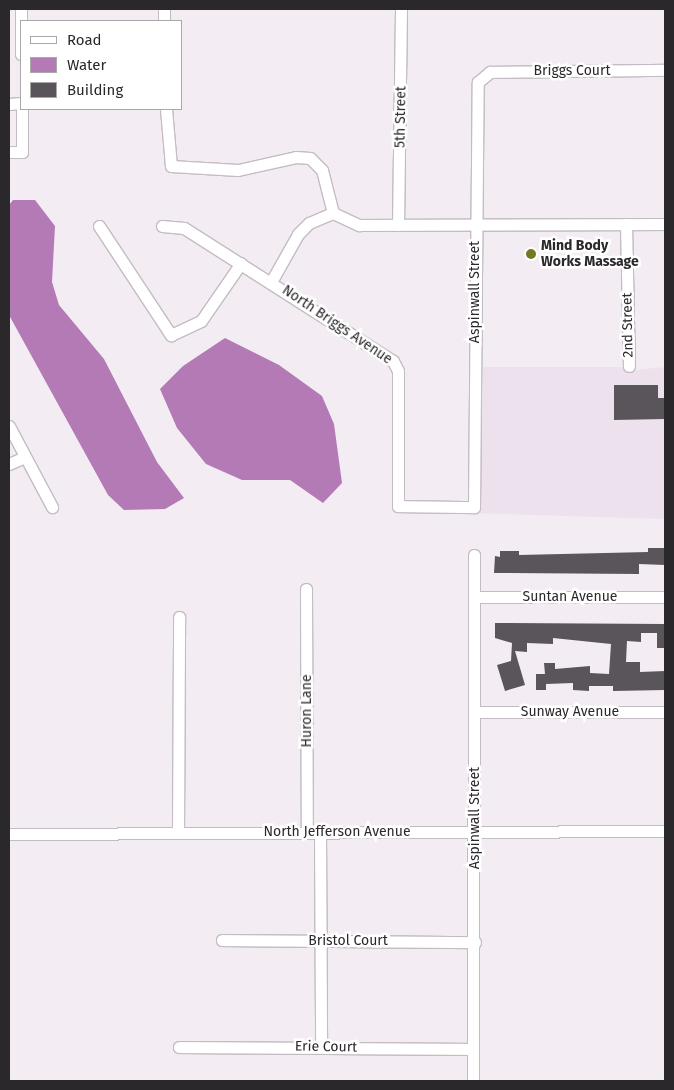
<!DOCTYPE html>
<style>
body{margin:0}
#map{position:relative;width:674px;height:1090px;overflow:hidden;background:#f3edf3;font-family:"Fira Sans",sans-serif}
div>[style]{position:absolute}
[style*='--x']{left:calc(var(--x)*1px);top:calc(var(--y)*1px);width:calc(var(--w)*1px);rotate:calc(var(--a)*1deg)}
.built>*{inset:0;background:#ede1ed}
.water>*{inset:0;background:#b37ab6}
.building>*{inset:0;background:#5a555a}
.roads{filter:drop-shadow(1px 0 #c3bdc3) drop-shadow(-1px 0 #c3bdc3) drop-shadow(0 1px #c3bdc3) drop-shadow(0 -1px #c3bdc3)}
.street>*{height:11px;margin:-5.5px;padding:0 5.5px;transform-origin:5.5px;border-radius:5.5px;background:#fff}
.dots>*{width:14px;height:14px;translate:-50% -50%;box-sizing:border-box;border:2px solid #fff;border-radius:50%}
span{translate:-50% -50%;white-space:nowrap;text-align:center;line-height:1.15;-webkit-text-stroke:5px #fff;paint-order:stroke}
.street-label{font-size:14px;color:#2a282a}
.poi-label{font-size:14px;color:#2a282a;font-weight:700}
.left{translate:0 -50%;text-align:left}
.frame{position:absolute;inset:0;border:10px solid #2a282a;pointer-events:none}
.legend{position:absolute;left:20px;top:20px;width:162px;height:90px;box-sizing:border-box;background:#fff;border:1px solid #aaa9aa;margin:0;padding:6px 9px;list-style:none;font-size:15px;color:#2a282a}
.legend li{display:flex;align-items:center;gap:10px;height:25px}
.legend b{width:25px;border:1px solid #aaa9aa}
</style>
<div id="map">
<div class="built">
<i style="clip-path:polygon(480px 367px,623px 367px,624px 371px,665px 367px,665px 519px,469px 513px,480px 512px)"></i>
</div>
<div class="water">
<i style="clip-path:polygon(13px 200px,35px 200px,55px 226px,52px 282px,59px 305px,104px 359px,157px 462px,184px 498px,165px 509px,124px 510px,108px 495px,9px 315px,9px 205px)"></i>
<i style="clip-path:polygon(225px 338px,279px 365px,322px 396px,334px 424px,342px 483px,323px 503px,290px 480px,242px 480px,206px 464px,177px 428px,160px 389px,183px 366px)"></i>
</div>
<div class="building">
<i style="clip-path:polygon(614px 385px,658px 385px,658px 398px,665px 398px,665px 419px,614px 420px)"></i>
<i style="clip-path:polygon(648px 548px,665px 548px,665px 565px,639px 564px,639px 574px,494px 573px,495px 556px,500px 557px,500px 551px,519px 551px,519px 555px,648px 552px)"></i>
<i style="clip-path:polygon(495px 623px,665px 624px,665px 648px,657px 648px,657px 633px,641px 633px,641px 642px,627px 641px,626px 662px,640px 662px,640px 672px,665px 671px,665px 690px,613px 691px,613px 686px,589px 686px,589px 691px,573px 690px,573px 683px,546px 684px,546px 690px,536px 690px,536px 674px,545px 674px,544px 663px,555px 663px,555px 669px,590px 666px,590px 673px,609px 674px,611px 644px,553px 638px,553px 644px,527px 643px,527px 652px,515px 651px,525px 685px,505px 691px,497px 665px,511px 661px,512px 643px,495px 638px)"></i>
</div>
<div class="roads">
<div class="street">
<i style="--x:21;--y:9;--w:45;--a:90"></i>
<i style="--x:164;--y:9;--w:12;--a:90"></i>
<i style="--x:9;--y:104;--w:12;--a:-5"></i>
<i style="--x:166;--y:109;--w:57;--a:85"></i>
<i style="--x:171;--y:166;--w:67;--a:3.4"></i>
<i style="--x:238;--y:170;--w:59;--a:-12.6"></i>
<i style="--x:296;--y:157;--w:14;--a:4"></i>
<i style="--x:310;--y:158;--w:17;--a:45"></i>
<i style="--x:322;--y:170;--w:44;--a:75.7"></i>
<i style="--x:9;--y:152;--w:13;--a:0"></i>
<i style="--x:22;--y:152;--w:43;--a:-90"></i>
<i style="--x:626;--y:224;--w:142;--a:88.8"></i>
<i style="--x:398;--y:225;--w:216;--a:-89.2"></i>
<i style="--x:99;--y:226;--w:131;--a:56.6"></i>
<i style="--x:171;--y:335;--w:33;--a:-25"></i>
<i style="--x:201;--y:321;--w:70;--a:-55.4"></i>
<i style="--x:162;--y:226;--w:22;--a:5"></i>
<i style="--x:184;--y:228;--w:248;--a:32.5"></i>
<i style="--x:393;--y:361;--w:11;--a:63"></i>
<i style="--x:398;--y:371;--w:135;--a:90"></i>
<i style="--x:398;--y:506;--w:76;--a:0.8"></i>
<i style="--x:474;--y:507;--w:425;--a:-89.5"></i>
<i style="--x:478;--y:82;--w:16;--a:-40"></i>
<i style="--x:490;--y:72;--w:175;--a:-0.7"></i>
<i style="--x:271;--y:282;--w:55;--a:-60.6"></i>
<i style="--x:298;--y:234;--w:16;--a:-45"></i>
<i style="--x:309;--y:223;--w:26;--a:-23"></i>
<i style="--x:333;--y:213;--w:29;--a:25"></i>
<i style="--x:359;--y:225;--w:306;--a:-0.2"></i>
<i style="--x:9;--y:426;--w:92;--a:62"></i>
<i style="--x:9;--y:464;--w:17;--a:-24"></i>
<i style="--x:306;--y:589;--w:243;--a:89.8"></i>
<i style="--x:474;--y:597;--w:191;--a:0"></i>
<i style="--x:475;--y:712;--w:190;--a:0"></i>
<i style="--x:178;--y:832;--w:215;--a:-89.7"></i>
<i style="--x:320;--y:832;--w:215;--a:89.7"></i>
<i style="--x:9;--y:834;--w:656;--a:-0.26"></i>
<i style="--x:222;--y:940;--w:253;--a:0.5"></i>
<i style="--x:179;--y:1047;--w:294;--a:0.4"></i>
<i style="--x:473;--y:1081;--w:526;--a:-89.89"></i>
</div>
</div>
<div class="dots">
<i style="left:531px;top:254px;background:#707a25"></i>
</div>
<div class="street-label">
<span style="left:572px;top:71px">Briggs Court</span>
<span style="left:401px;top:117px;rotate:-89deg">5th Street</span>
<span style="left:475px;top:292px;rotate:-90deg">Aspinwall Street</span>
<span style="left:337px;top:325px;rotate:34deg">North Briggs Avenue</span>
<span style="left:628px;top:325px;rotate:-91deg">2nd Street</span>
<span style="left:570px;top:597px">Suntan Avenue</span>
<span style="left:307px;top:711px;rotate:-90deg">Huron Lane</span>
<span style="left:570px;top:712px">Sunway Avenue</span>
<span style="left:475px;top:818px;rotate:-90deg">Aspinwall Street</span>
<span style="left:337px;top:832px">North Jefferson Avenue</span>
<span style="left:348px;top:941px">Bristol Court</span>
<span style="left:326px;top:1047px;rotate:1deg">Erie Court</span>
</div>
<div class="poi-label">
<span class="left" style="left:541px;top:254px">Mind Body<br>Works Massage</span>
</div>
<div class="frame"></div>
<ul class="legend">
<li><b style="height:6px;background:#fff"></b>Road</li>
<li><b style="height:14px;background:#b37ab6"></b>Water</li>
<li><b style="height:14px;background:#5a555a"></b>Building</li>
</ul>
</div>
